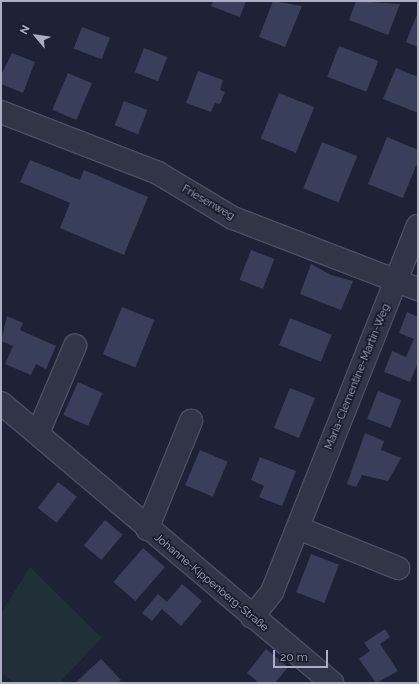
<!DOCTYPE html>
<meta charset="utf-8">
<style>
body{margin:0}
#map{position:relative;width:419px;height:684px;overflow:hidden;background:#1e2237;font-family:Raleway,sans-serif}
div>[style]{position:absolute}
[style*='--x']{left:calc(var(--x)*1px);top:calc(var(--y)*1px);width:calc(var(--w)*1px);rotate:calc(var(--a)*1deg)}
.green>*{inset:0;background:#202f38}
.building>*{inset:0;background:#393f58;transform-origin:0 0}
.roads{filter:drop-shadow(1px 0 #4c4f63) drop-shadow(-1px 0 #4c4f63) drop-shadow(0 1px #4c4f63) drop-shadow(0 -1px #4c4f63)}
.minor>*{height:22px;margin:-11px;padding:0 11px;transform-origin:11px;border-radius:11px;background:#313548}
span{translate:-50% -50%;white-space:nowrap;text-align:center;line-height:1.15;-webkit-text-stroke:3.5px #171b2c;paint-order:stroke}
.street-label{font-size:11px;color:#abafc5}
.frame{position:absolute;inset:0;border:2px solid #abafc5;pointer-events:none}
.north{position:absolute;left:16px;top:16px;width:40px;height:40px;-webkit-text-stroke:3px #171b2c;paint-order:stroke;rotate:299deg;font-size:11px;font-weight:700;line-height:16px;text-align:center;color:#abafc5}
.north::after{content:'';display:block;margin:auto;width:14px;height:18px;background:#abafc5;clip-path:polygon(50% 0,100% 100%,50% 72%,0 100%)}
.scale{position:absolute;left:273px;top:650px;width:55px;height:18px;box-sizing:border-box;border:2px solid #abafc5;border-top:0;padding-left:5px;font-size:12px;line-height:14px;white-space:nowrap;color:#abafc5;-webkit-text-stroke:3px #171b2c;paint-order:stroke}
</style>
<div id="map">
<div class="green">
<i style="clip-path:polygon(30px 567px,102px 638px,59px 683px,15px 683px,1px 673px,1px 613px)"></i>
</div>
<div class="building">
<i style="clip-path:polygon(213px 1px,246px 1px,240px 17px,211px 6px)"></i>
<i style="clip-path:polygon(273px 1px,302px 6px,285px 47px,259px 37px)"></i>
<i style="clip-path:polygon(356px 1px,400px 4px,388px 35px,349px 20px)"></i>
<i style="clip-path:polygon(418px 12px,418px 47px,406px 42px)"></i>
<i style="left:82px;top:27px;width:30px;height:23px;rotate:21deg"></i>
<i style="left:339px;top:46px;width:42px;height:33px;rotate:21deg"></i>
<i style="left:144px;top:48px;width:25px;height:26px;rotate:21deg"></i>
<i style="clip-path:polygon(12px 53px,35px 62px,23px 93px,1px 84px,2px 73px)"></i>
<i style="clip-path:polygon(396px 68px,418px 77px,418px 113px,383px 99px)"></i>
<i style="clip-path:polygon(198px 71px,223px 80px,220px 90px,225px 92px,220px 104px,215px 103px,211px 112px,186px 103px)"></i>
<i style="left:68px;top:73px;width:26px;height:40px;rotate:23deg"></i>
<i style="left:279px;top:93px;width:38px;height:49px;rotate:22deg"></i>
<i style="left:124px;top:101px;width:25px;height:26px;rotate:21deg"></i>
<i style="clip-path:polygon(387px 137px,418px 150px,418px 161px,403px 198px,368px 184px)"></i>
<i style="left:322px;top:142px;width:38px;height:50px;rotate:22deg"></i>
<i style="clip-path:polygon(30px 160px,80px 180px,84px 170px,148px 197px,124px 255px,60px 228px,70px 203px,20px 182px)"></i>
<i style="left:251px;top:250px;width:25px;height:32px;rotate:21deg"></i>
<i style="clip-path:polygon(311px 264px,331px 275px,353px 281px,341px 310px,300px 294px)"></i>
<i style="left:122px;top:307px;width:35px;height:51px;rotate:22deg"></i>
<i style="clip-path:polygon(407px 312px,418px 317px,418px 362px,410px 382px,384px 372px,392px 351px,406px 357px,414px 339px,399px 333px)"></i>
<i style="clip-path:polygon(7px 316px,23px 323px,20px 330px,56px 346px,46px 369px,36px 364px,31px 375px,5px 364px,13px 346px,1px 341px)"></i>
<i style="left:290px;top:318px;width:45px;height:29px;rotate:22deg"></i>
<i style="left:78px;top:382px;width:27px;height:36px;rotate:24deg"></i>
<i style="left:290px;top:388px;width:27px;height:43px;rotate:22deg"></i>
<i style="left:378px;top:391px;width:25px;height:30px;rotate:21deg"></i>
<i style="clip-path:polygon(365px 433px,384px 441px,381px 450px,401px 458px,388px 481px,362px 475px,356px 487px,347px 484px)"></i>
<i style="left:200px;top:450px;width:30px;height:38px;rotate:23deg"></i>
<i style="clip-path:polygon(260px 457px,296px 471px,282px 506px,259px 497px,264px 486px,251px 480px)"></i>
<i style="left:58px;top:482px;width:24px;height:33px;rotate:38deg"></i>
<i style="left:105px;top:520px;width:23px;height:33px;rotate:40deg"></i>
<i style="left:143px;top:548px;width:29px;height:45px;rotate:41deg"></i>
<i style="left:311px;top:554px;width:30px;height:41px;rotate:21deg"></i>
<i style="clip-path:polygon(182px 584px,202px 601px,181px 626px,162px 609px,152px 621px,142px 613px,158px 594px,167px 602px)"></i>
<i style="clip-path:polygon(385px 629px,390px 637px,380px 644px,398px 671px,376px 683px,359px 659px,370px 651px,364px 643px)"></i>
<i style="clip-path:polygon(266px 649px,288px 667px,275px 683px,259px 683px,247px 673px)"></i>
<i style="clip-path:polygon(101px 659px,121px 680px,118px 683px,75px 683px)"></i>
</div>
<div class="roads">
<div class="minor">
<i style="--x:1;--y:112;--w:168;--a:21.2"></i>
<i style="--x:158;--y:173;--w:87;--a:31"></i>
<i style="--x:233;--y:218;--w:198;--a:21"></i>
<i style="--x:1;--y:403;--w:434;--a:40.2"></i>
<i style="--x:38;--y:433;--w:95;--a:-67"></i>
<i style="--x:298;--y:528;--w:108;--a:21.8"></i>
<i style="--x:147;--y:529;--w:117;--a:-67.8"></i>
<i style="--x:252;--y:617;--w:32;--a:-51"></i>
<i style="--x:272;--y:592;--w:394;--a:-68.3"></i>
</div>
</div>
<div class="street-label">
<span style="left:208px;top:203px;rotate:30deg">Friesenweg</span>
<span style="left:358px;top:377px;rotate:-68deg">Maria-Clementine-Martin-Weg</span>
<span style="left:211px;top:583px;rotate:40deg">Johanne-Kippenberg-Straße</span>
</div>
<div class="frame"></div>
<div class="north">N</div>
<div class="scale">20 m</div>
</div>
